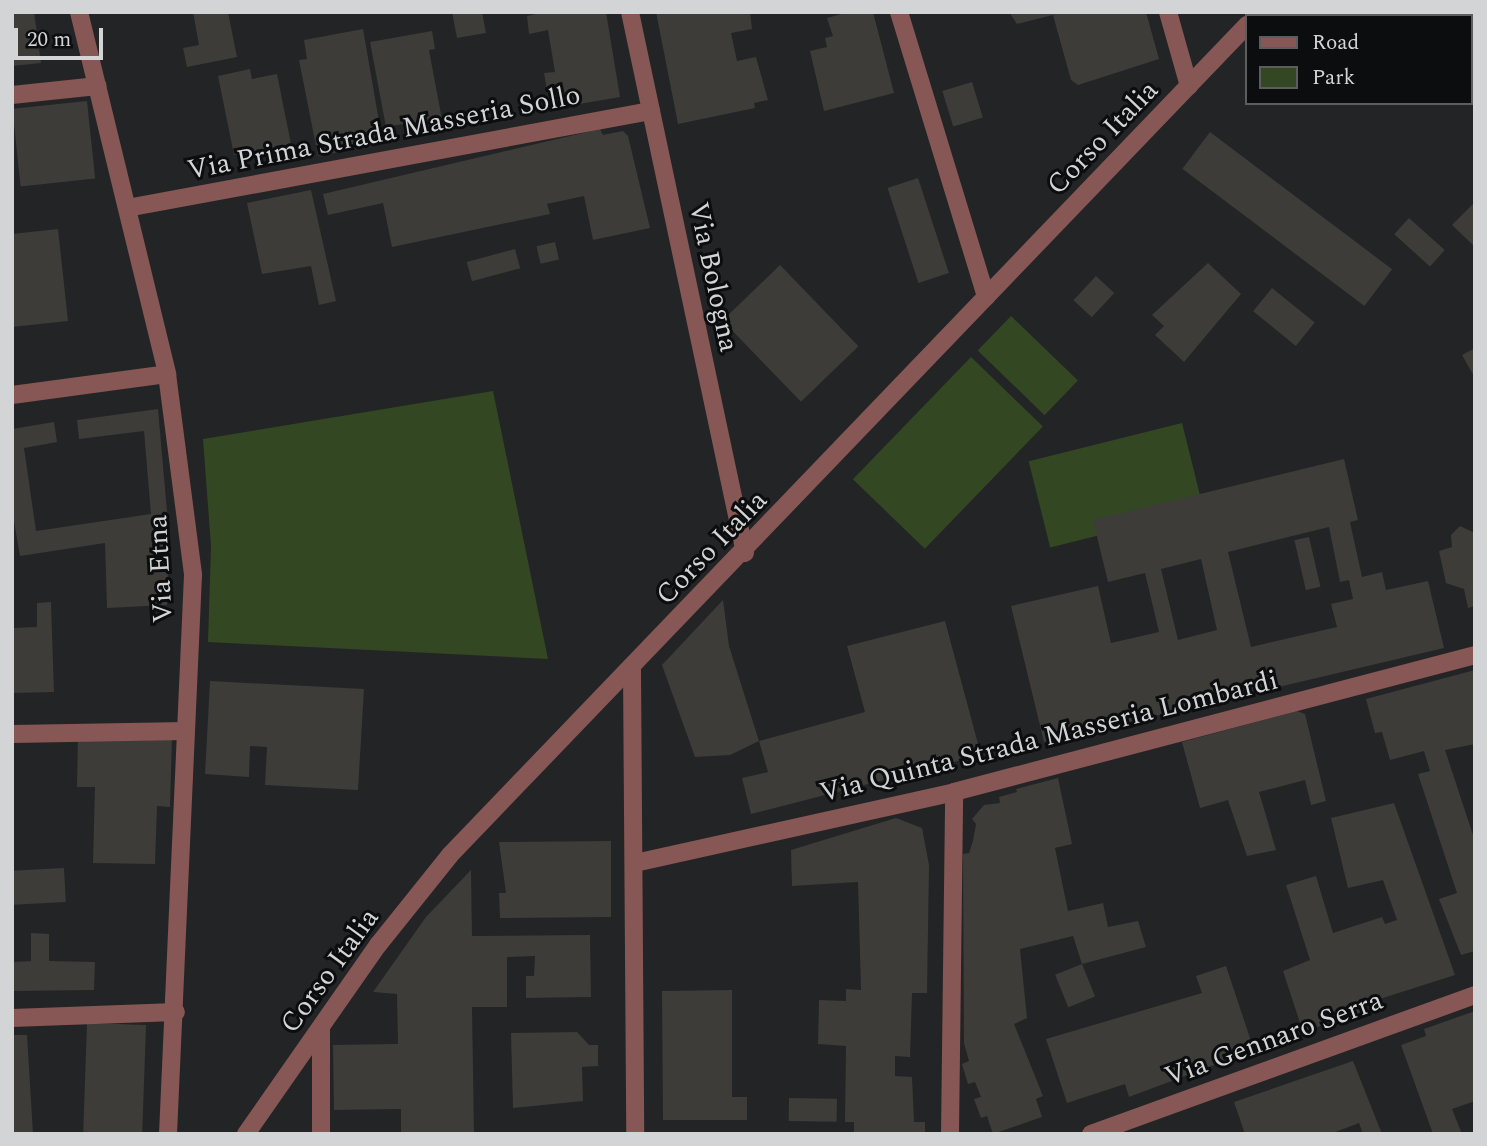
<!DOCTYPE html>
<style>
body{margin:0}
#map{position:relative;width:1487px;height:1146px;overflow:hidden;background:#222426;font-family:Spectral,serif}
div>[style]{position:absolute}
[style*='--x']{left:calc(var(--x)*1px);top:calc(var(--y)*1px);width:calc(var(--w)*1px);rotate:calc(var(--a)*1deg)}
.green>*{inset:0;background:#334822;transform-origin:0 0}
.building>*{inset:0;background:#3d3c39;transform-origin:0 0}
.minor>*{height:18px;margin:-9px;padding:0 9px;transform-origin:9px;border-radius:9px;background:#865754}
span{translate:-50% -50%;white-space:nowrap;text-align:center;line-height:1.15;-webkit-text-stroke:6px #0c0d0e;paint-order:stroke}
.street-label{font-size:28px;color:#d3d4d6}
.frame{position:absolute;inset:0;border:14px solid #d3d4d6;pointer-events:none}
.legend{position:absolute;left:1245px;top:14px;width:228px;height:91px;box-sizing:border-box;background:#0c0d0e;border:2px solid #5c5d5e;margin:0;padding:9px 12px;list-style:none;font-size:21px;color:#d3d4d6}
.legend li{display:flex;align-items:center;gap:14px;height:35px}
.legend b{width:35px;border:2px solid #5c5d5e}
.scale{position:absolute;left:14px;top:28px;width:89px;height:32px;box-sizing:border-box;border:4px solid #d3d4d6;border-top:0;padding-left:9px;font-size:21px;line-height:24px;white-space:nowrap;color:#d3d4d6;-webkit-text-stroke:5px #0c0d0e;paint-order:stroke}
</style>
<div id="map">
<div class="green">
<i style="left:1011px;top:316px;width:93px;height:48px;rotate:44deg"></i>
<i style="left:971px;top:357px;width:100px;height:170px;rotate:44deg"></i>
<i style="clip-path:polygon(493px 391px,548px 659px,208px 642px,211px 546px,203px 439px)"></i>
<i style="left:1182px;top:423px;width:89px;height:158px;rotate:76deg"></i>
</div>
<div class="building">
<i style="clip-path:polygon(12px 12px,34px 12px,41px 63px,12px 66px)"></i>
<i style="clip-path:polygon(193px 12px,228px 12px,237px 57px,187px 67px,183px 48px,199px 45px)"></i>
<i style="clip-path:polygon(452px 12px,482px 12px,486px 33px,457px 38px)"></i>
<i style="clip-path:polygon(545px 12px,606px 12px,620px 97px,550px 109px,544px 73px,555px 72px,548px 30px,529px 34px,527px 16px)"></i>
<i style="clip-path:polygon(656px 12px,750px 12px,752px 29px,731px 33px,737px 61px,756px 57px,768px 100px,754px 103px,755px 108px,678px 124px)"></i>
<i style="clip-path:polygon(848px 12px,873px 12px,894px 93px,824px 111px,810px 51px,827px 47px,825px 38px,833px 36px,827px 18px)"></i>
<i style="clip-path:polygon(1009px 12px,1146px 12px,1159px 59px,1078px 85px,1071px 80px,1053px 15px,1017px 24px)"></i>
<i style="clip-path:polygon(363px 29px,383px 144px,318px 156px,299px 60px,307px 59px,304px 40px)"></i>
<i style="clip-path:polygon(432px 31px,435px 49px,429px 50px,443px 125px,416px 130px,415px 122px,386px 127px,370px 42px)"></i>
<i style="clip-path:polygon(250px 69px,252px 79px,277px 74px,291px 144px,234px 155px,218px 76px)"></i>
<i style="left:972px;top:82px;width:37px;height:31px;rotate:73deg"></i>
<i style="left:87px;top:101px;width:78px;height:75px;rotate:84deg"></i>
<i style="clip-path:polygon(600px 129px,603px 135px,623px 131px,628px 136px,650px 228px,593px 240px,584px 196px,547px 204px,550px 214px,392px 247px,383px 203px,328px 215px,323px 194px)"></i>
<i style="left:1210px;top:132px;width:228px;height:46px;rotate:37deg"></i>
<i style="left:918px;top:178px;width:100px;height:32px;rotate:72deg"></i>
<i style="clip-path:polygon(311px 190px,336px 301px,319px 305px,311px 266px,262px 274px,247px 203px)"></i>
<i style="clip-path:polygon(1475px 202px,1475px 247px,1452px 225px)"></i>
<i style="left:1409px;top:218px;width:48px;height:22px;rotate:42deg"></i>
<i style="clip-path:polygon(58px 229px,68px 321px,12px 327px,12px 234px)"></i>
<i style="left:555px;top:242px;width:18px;height:19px;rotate:77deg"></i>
<i style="left:515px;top:249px;width:20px;height:50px;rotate:75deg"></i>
<i style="clip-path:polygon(1208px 263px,1241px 294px,1184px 362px,1155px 335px,1164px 326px,1152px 315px)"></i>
<i style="left:780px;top:265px;width:113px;height:80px;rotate:46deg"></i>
<i style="left:1096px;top:276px;width:25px;height:33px;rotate:43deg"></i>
<i style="left:1272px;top:288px;width:55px;height:30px;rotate:39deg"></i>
<i style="clip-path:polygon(1475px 348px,1475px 378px,1462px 355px)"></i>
<i style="clip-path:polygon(158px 409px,169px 534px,167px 605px,107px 608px,105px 543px,20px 556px,12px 510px,12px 429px,54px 422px,57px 442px,24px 448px,36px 531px,151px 514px,144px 431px,79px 439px,77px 420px)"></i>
<i style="clip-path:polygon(evenodd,1344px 459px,1358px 520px,1350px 522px,1362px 577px,1382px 572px,1386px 590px,1428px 581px,1444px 648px,1044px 742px,1011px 606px,1098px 586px,1111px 643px,1159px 632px,1145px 573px,1108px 582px,1093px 520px,1344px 459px,1329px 527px,1340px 582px,1349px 580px,1353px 599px,1331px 604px,1337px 627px,1251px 647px,1228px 552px,1329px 527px,1344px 459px,1201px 559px,1217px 630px,1178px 640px,1161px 569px,1201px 559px)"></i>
<i style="clip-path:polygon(1460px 526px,1475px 533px,1475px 606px,1468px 608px,1464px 589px,1446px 583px,1439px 551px,1452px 547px,1451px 535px)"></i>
<i style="left:1309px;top:537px;width:51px;height:15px;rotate:77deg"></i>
<i style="clip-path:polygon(723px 600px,729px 646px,759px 741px,730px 755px,695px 757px,662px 665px)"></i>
<i style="clip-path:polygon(51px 602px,54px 692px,12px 693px,12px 628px,37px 627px,37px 603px)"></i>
<i style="clip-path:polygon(945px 621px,981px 755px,751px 814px,742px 778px,768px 772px,759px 741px,865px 712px,847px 646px)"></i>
<i style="clip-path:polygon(1475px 670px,1475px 744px,1445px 750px,1475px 841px,1475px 951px,1461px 955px,1439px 899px,1457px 893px,1418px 774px,1430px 771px,1424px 751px,1390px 760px,1382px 732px,1375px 733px,1366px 699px)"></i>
<i style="clip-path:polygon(210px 681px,364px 689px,358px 790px,265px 785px,267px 747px,250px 746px,249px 777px,205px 774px)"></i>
<i style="clip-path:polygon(1297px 711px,1305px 714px,1326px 801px,1311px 805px,1305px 780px,1259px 792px,1276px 850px,1247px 856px,1228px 800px,1200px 808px,1182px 742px)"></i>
<i style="clip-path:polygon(78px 736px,172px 736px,170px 807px,157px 806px,155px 864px,93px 863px,95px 787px,77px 787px)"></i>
<i style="clip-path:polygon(1058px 778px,1072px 844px,1055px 848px,1068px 911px,1103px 903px,1108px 927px,1138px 921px,1146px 947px,1082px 964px,1073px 936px,1020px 949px,1027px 1018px,1014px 1024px,1043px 1096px,1036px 1099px,1042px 1117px,993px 1134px,987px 1116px,981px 1118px,974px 1099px,981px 1097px,975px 1082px,968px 1084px,962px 1064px,969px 1061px,964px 1043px,963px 854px,969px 853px,973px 841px,976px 824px,972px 819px,984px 805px,1000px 803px,999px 797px,1017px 792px,1016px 789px)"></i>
<i style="clip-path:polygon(1394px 803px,1455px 975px,1361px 1005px,1364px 1011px,1303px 1032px,1283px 971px,1310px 960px,1286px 885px,1316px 876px,1333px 933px,1382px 917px,1385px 924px,1397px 920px,1383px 880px,1348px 888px,1331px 818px)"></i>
<i style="clip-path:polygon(896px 818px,922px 828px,929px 865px,927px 993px,912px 993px,910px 1057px,895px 1056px,895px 1076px,912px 1077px,914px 1122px,925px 1122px,925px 1134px,854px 1134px,854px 1122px,845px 1122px,846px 1046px,818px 1044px,819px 1000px,846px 1001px,846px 989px,861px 990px,858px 882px,792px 886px,791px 850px)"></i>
<i style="clip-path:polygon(611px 841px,611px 917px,500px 918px,499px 893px,506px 893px,499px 842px)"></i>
<i style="left:64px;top:868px;width:34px;height:52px;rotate:87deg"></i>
<i style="clip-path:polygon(471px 870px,472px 936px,590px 935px,591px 997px,526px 998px,526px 976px,534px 976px,535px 956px,507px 957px,507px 1007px,472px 1007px,474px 1134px,401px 1134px,401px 1109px,334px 1110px,333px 1045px,398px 1044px,397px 994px,373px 992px,426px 917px)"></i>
<i style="clip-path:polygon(31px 933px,49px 934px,49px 961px,95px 962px,94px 990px,12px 991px,12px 962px,31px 961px)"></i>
<i style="left:1082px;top:964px;width:35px;height:29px;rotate:68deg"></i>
<i style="clip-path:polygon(1226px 966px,1254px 1050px,1129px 1097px,1125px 1084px,1067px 1103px,1046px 1039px,1202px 993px,1196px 976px)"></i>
<i style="clip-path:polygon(732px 990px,732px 1097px,747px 1097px,747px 1120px,663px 1120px,662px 991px)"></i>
<i style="clip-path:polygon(1475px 1011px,1475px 1101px,1452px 1109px,1462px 1134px,1433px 1134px,1401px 1045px,1426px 1036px,1424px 1029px)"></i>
<i style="left:146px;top:1025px;width:109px;height:59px;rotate:92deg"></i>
<i style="clip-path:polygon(577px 1032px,589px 1045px,598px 1045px,598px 1066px,582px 1067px,583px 1101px,513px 1108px,511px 1033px)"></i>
<i style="clip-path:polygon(12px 1035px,27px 1035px,33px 1134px,14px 1134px)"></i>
<i style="clip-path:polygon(1353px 1061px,1382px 1134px,1363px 1134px,1359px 1123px,1330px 1134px,1245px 1134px,1234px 1102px)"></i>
<i style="left:789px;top:1098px;width:48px;height:23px;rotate:1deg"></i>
</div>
<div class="minor">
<i style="--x:79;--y:12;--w:373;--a:76.3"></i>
<i style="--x:167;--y:374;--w:203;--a:82.6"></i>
<i style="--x:193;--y:575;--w:560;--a:92.56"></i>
<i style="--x:630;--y:12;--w:553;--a:78"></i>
<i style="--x:899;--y:12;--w:298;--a:73"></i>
<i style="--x:1168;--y:12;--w:77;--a:74.2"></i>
<i style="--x:1256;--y:16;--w:6;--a:-45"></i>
<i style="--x:12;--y:95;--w:86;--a:-6"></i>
<i style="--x:127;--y:208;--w:533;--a:-10.49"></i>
<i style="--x:12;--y:395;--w:156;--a:-7.7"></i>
<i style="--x:632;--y:669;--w:465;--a:89.6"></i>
<i style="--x:12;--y:734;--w:174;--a:-1"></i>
<i style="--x:635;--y:863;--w:327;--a:-12.5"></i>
<i style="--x:954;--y:792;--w:539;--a:-14.73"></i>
<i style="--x:12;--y:1018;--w:164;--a:-2.1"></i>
<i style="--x:321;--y:1028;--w:106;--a:90"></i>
<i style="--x:246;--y:1134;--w:231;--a:-55.1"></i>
<i style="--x:378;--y:945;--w:115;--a:-51.3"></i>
<i style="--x:450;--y:855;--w:1151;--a:-46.16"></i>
<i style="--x:950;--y:1134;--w:342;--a:-89.3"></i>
<i style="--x:1091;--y:1134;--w:408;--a:-19.9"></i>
</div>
<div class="street-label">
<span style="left:384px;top:133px;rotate:-11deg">Via Prima Strada Masseria Sollo</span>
<span style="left:1103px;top:138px;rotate:-46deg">Corso Italia</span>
<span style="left:713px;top:277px;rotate:78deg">Via Bologna</span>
<span style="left:712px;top:548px;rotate:-46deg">Corso Italia</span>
<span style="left:161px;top:569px;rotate:-93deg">Via Etna</span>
<span style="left:1049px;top:737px;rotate:-14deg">Via Quinta Strada Masseria Lombardi</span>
<span style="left:330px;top:971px;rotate:-54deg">Corso Italia</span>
<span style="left:1274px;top:1039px;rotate:-20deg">Via Gennaro Serra</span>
</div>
<div class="frame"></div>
<ul class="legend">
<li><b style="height:9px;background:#865754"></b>Road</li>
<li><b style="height:19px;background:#334822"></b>Park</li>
</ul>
<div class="scale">20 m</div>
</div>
